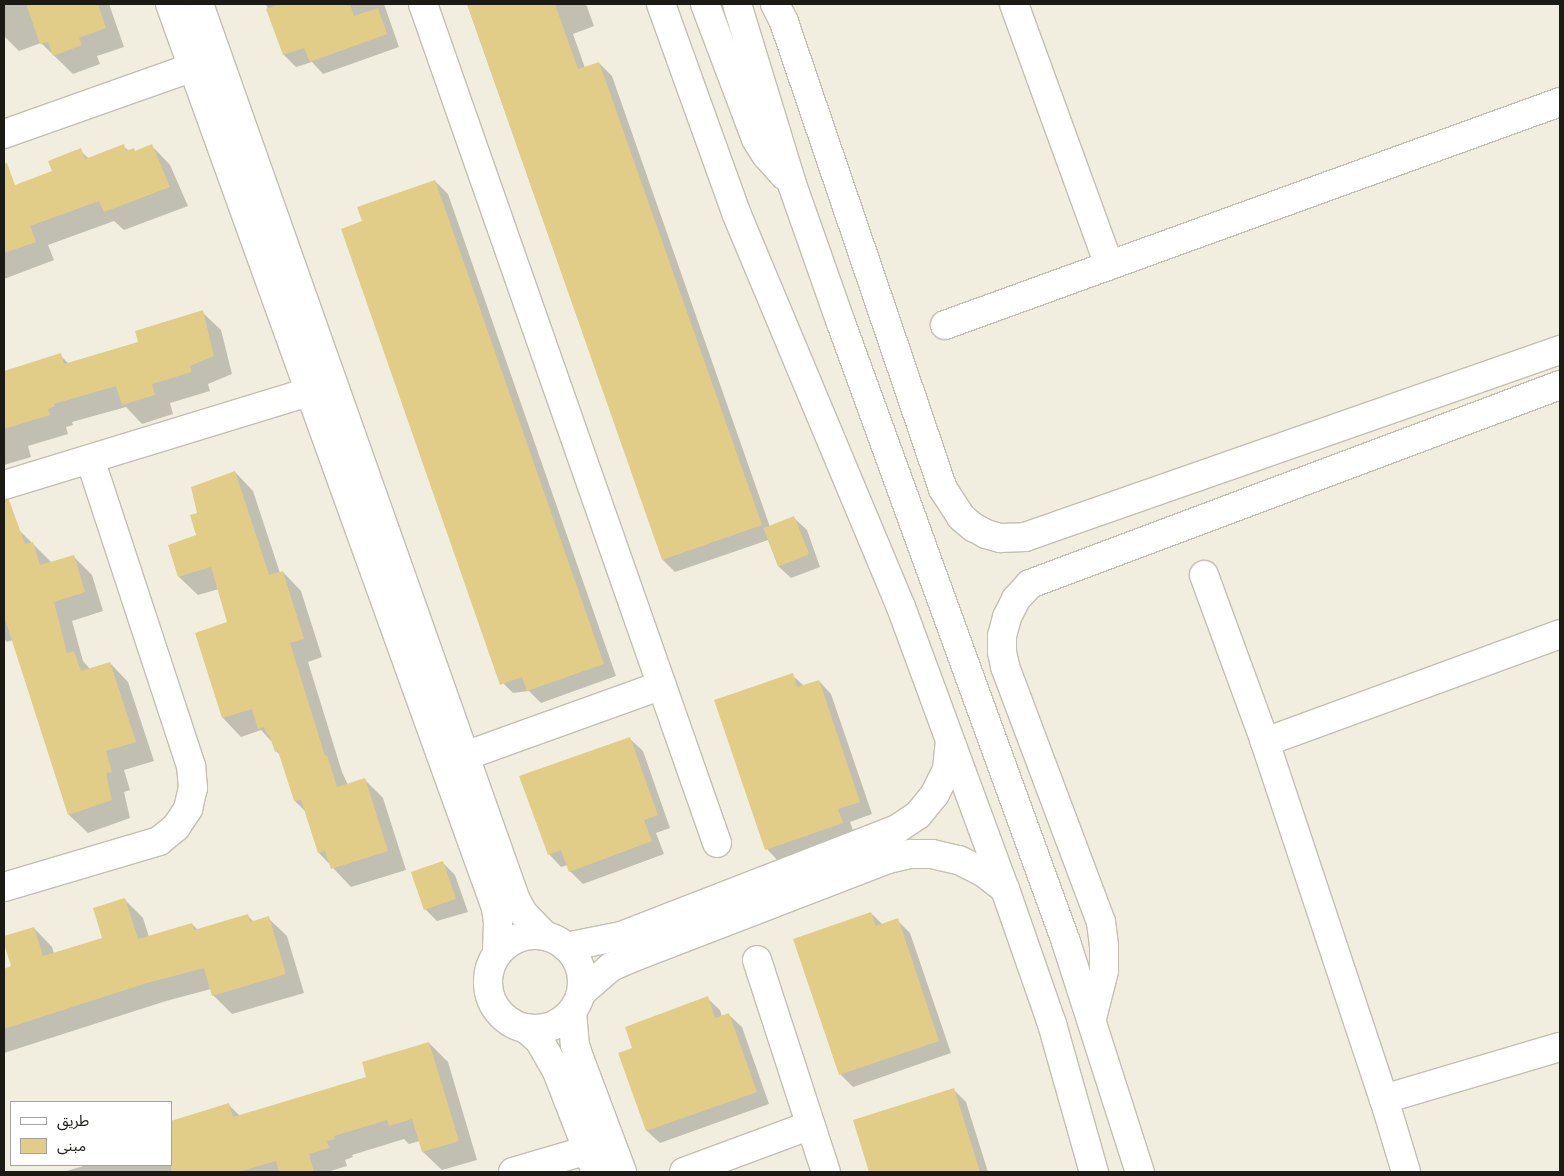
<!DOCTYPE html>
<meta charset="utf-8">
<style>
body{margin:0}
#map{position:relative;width:1564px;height:1176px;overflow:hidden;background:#f2eedf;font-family:"Asap Condensed","Noto Sans Arabic",sans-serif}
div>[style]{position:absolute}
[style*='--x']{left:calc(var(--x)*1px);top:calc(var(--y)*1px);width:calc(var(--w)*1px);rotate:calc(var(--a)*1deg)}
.shadow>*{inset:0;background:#0003}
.building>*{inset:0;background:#e2cd88;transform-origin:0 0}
.roads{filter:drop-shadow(1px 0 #c3bfb1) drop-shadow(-1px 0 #c3bfb1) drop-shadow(0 1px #c3bfb1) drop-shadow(0 -1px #c3bfb1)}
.minor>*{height:28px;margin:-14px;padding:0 14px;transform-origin:14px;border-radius:14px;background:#fff}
.minor>.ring{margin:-14px;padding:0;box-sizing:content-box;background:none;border:28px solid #fff;border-radius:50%}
span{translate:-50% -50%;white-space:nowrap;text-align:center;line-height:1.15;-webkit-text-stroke:4.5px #fff;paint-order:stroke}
.frame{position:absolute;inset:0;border:5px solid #1c1a15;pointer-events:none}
.legend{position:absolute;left:10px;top:1101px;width:162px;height:65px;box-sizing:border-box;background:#fff;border:1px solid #a4a3a1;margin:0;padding:6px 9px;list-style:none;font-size:15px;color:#1c1a15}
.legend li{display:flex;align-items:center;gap:10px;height:25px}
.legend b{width:25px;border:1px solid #a4a3a1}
</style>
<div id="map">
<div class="shadow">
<i style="clip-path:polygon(4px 4px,109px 4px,124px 47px,97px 56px,100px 64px,73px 74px,41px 43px,19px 51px,4px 36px)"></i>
<i style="clip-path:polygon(266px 4px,384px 4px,399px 47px,323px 74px,312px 62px,296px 67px,284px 55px)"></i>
<i style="clip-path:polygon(467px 4px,586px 4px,594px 26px,573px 34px,585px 68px,599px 63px,612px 76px,770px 527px,794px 518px,807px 530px,820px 567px,791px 578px,778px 566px,768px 540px,675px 572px,663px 560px)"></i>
<i style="clip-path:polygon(123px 146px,129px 151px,136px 152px,152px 146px,170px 165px,188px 206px,124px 230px,114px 221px,48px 245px,54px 260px,4px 279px,4px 190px,54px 172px,80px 150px,89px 159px)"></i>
<i style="clip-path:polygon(435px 181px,448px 194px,616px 676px,541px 703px,529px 691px,513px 693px,500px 680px,364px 221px)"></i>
<i style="clip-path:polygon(202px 312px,221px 330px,232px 374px,208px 384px,210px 391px,170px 403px,173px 414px,142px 424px,126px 407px,72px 422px,73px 425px,66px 427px,68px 434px,28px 446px,31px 457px,4px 465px,4px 372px,60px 355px,69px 364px,139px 343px)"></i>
<i style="clip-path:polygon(235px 472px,253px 491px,280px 573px,283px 572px,301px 591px,322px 657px,308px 662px,342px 772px,348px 785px,365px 780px,383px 798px,406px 870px,351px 887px,319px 853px,306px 812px,295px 801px,281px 756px,276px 751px,273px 743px,261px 730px,241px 737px,223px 718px,229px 623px,219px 589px,198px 595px,179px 577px,198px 536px,198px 514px)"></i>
<i style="clip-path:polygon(20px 531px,52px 563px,73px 556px,92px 575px,103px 611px,72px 621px,83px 661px,90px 669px,110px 663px,128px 682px,154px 761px,124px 770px,130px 790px,124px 792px,130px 818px,88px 833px,69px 815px,13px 640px,7px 642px,4px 639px,4px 536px)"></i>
<i style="clip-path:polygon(792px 675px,804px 686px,819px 681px,831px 694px,872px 814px,850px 822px,855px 836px,779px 862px,767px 849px)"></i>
<i style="clip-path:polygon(630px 739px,643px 751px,670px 828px,656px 833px,664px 854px,583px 884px,570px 871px,568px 865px,561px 867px,549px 854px)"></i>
<i style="clip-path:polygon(442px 862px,455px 875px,468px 912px,437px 921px,425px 909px)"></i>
<i style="clip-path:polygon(124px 899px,143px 918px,149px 937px,192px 924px,198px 930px,248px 916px,254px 922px,268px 918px,287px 936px,304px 993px,232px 1014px,213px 995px,211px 989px,166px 1001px,4px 1053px,4px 970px,13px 967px,4px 938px,34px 928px,52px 947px,54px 954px,104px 939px)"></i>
<i style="clip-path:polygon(871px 913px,883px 925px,897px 920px,910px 933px,951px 1053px,853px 1087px,840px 1074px)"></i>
<i style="clip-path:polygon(707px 998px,720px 1010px,722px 1017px,729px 1015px,742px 1027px,769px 1104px,660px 1143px,647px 1131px,620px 1053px,634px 1049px)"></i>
<i style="clip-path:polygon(429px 1043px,448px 1062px,477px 1160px,442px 1170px,423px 1152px,420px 1141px,409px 1144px,404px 1139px,352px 1155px,353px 1157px,345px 1160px,347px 1166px,327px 1172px,63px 1172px,87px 1165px,171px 1165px,229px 1105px,240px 1116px,368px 1078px)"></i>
<i style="clip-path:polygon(953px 1089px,966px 1102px,988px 1172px,871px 1172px,854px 1121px)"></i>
</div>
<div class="building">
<i style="clip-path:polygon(26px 4px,98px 4px,106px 28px,79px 38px,82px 45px,53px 56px,48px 42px,40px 44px)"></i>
<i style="clip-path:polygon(280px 4px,350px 4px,354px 16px,378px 8px,387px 34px,310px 62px,304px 48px,283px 55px,266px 9px)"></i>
<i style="clip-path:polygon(467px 4px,555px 4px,578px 69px,599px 62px,762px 525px,662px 560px)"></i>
<i style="clip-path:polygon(124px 144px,126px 151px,134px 148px,135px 151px,152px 144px,170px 187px,104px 212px,99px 201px,30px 226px,36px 242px,4px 253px,4px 164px,7px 163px,15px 185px,52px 171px,48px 161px,81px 148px,85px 159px)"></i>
<i style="clip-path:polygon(435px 180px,604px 664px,527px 691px,522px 677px,500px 685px,341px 229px,362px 221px,357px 207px)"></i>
<i style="clip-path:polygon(203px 310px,214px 356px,190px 366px,192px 372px,152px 384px,155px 395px,122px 405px,116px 386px,54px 404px,55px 406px,48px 409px,50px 415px,4px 429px,4px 371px,61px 353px,64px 364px,138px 342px,135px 331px)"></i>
<i style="clip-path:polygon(235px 471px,269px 575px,283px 571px,304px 639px,290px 643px,325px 756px,327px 755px,337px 787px,365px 778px,388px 851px,331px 869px,325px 851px,318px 853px,301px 800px,294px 801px,278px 751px,275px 752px,269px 734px,267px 735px,264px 727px,258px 729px,252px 709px,222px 718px,195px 633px,227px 622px,211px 567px,178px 577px,168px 545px,196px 535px,190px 515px,197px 513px,191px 487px)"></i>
<i style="clip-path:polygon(4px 500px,9px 500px,25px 544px,33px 542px,40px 565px,74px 555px,85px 592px,54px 602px,67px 653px,74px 651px,81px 671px,110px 662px,136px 742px,106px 751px,112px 772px,106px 773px,112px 800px,68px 815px,4px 616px)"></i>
<i style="left:794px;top:516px;width:41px;height:33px;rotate:68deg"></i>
<i style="clip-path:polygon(793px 673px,797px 687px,819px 680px,860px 802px,838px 809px,843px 823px,765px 850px,714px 700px)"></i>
<i style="clip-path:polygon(630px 737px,658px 815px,644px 820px,652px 841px,569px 872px,561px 850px,548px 855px,519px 776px)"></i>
<i style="left:443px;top:861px;width:40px;height:34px;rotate:71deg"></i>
<i style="clip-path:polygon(125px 898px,138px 939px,192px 923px,194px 930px,248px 914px,250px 922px,269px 916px,286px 974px,212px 996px,204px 968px,147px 983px,4px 1029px,4px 969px,11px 966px,4px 944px,4px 936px,34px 927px,43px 956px,102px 938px,93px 908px)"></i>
<i style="clip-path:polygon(871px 912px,876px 926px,898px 918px,939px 1041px,839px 1075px,793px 939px)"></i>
<i style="clip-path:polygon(708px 996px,715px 1018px,729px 1013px,757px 1092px,646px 1131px,618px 1053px,632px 1048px,625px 1027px)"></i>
<i style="clip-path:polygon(429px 1042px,459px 1141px,422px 1152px,412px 1119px,389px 1126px,387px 1120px,334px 1136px,335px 1139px,327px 1141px,329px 1148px,309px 1154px,314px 1172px,279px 1172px,276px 1161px,238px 1172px,171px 1172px,171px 1121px,229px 1103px,233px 1117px,366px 1077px,362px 1062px)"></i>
<i style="clip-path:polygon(954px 1088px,980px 1172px,869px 1172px,853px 1120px)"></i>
</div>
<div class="roads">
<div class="minor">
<i style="--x:170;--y:4;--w:961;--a:70.17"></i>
<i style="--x:496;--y:908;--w:15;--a:82"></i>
<i style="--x:498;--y:923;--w:31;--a:92"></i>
<i style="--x:199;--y:4;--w:948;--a:70.53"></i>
<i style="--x:515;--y:898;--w:17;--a:62"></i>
<i style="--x:523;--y:913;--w:32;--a:46"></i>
<i style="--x:423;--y:4;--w:889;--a:70.69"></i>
<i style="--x:661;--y:4;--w:224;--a:70.2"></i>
<i style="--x:737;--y:215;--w:425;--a:67.3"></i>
<i style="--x:901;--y:607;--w:301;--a:69.8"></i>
<i style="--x:1005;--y:889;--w:143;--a:70.8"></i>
<i style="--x:1052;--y:1024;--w:154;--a:74.2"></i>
<i style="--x:705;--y:4;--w:144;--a:69.3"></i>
<i style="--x:756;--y:139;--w:19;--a:58"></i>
<i style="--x:766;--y:155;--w:27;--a:48"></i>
<i style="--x:737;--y:4;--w:188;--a:73"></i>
<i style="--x:792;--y:184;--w:147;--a:70.6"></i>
<i style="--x:841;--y:323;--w:659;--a:70.02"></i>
<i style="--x:1066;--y:942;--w:242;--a:72.2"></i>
<i style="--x:775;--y:4;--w:20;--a:63"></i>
<i style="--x:784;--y:22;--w:493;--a:71.2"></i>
<i style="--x:943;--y:489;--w:33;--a:57"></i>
<i style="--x:961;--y:517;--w:16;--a:40"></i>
<i style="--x:973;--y:527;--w:15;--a:28"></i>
<i style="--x:986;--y:534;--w:15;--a:16"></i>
<i style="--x:1000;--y:538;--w:25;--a:-2"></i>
<i style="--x:1025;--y:537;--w:567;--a:-19.27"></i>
<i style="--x:1014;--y:4;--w:278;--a:70"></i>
<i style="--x:4;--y:134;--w:219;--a:-19.5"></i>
<i style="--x:945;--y:325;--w:654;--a:-19.93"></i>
<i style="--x:4;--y:485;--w:339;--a:-17"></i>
<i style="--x:1204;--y:575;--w:178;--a:69.9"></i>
<i style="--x:1265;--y:742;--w:376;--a:71.6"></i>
<i style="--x:1384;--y:1099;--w:76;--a:73.2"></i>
<i style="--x:1265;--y:742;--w:314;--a:-20.1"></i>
<i style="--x:465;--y:756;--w:209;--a:-19.8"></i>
<i style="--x:4;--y:887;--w:162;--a:-16.5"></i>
<i style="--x:159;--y:841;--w:22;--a:-39"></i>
<i style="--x:176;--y:827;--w:22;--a:-56"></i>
<i style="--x:188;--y:809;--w:22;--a:-77"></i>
<i style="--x:193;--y:788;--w:22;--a:-95"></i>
<i style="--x:191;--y:766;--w:323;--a:-108.2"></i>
<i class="ring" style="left:488px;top:935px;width:66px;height:66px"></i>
<i style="--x:566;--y:947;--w:56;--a:-11.3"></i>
<i style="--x:621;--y:936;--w:296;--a:-21.2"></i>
<i style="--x:897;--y:829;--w:25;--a:-34"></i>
<i style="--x:918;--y:815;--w:27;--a:-51"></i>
<i style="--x:935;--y:794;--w:28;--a:-64"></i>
<i style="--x:947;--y:769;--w:27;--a:-84"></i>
<i style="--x:757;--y:960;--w:223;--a:72"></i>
<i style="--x:581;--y:993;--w:40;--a:-41"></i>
<i style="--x:611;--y:967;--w:20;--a:-24"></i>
<i style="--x:629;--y:959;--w:278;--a:-21.1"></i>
<i style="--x:888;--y:859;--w:23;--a:-13"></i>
<i style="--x:910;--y:854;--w:22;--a:0"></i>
<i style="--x:932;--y:854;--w:28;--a:13"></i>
<i style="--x:959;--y:860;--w:27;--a:27"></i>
<i style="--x:983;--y:872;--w:28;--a:38"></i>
<i style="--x:572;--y:1012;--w:33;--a:85"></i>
<i style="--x:575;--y:1045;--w:16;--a:72"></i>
<i style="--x:580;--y:1060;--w:120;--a:69.4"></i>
<i style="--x:1092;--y:1018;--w:49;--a:-75.7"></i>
<i style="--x:1104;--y:971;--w:25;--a:-90"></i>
<i style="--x:1104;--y:946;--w:24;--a:-97"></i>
<i style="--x:1101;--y:922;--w:273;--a:-110.6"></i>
<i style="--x:1005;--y:666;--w:14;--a:-102"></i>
<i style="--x:1002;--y:652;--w:16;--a:-90"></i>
<i style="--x:1002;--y:636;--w:20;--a:-75"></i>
<i style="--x:1007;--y:617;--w:20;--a:-63"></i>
<i style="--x:1016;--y:599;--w:21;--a:-47"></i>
<i style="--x:1030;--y:584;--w:566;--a:-20.58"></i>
<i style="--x:526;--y:1029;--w:17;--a:40"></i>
<i style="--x:539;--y:1040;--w:34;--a:60"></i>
<i style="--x:556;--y:1069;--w:110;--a:68.8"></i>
<i style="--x:1384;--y:1099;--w:184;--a:-16.5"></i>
<i style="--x:513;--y:1172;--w:96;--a:-16.4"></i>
<i style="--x:684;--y:1172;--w:135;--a:-20.3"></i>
</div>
</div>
<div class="frame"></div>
<ul class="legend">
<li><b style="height:6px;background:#fff"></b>طريق</li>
<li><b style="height:14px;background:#e2cd88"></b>مبنى</li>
</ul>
</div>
